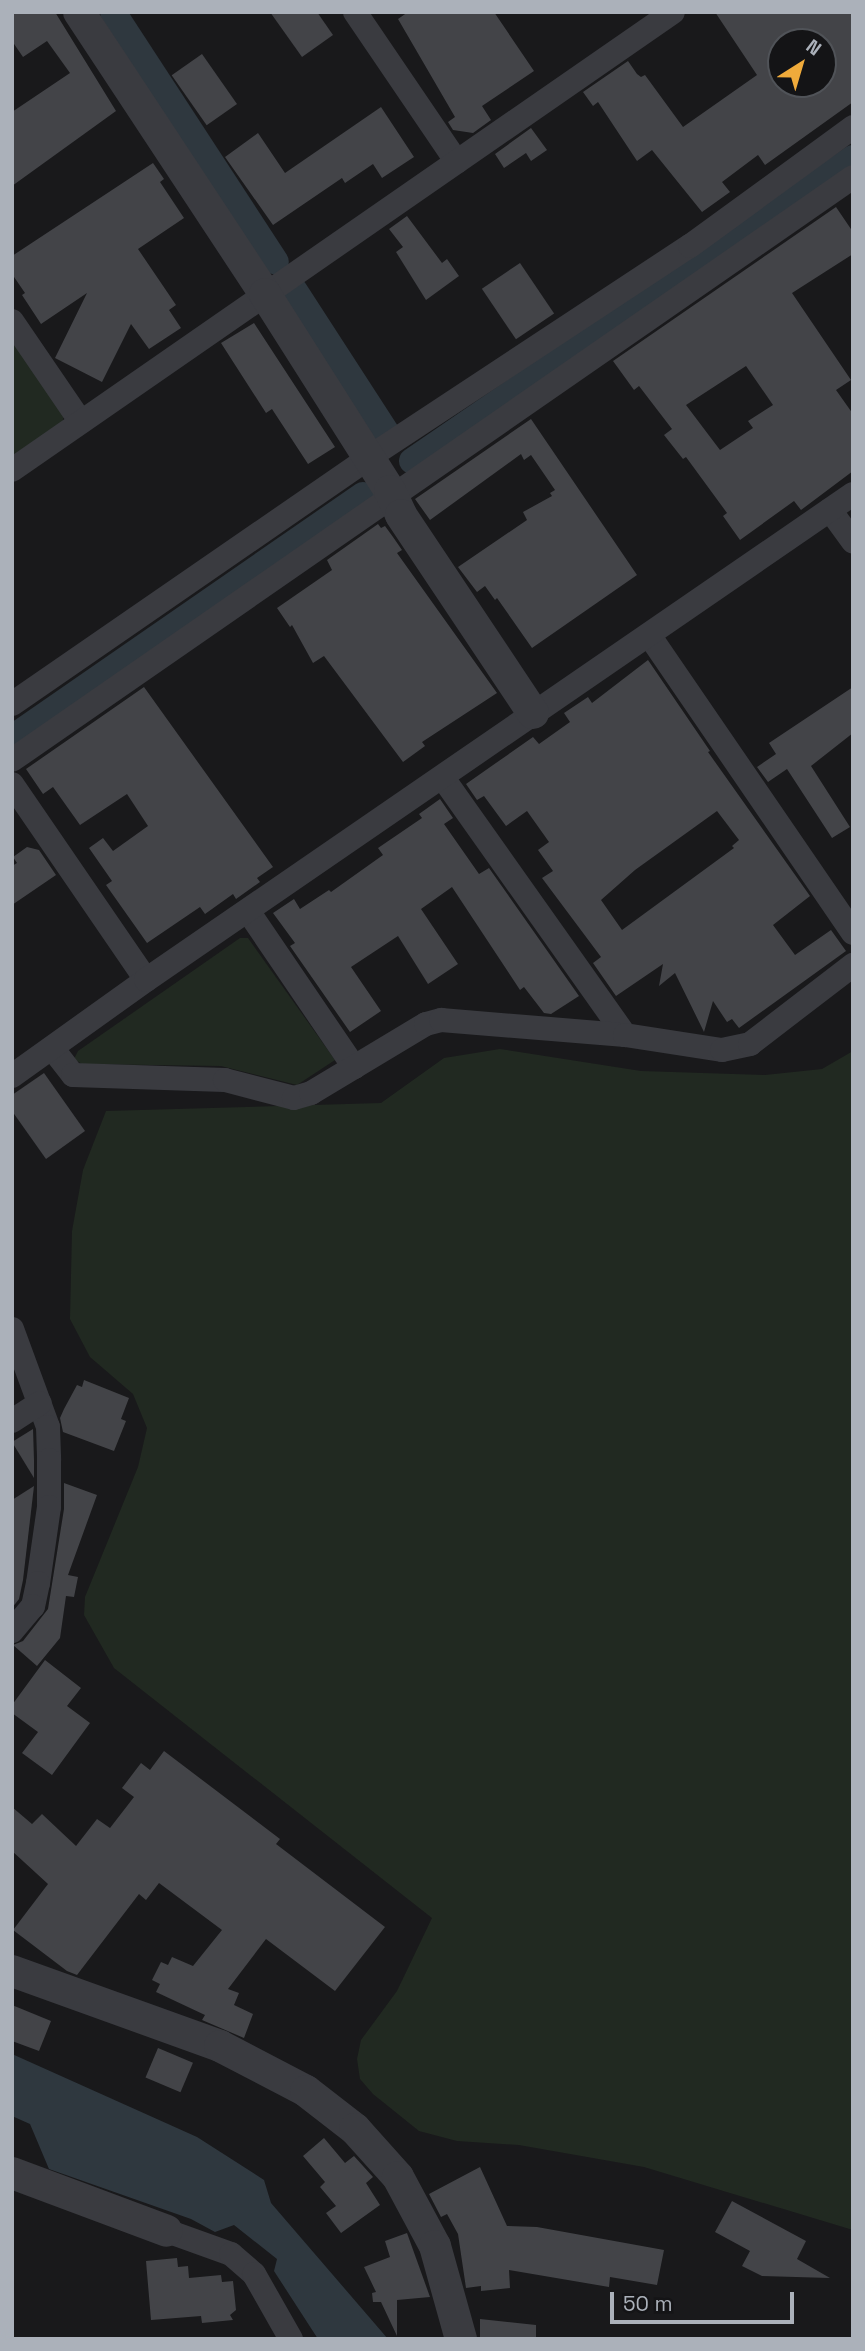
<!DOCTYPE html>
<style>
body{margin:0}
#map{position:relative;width:865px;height:2351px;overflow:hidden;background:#19191b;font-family:"Space Grotesk",sans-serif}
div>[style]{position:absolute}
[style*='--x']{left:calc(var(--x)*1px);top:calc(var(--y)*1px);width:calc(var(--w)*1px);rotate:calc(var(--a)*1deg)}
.green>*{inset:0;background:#212921}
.water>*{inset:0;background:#2f383f}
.canal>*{height:26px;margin:-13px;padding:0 13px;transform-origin:13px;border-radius:13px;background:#2f383f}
.building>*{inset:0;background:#434448;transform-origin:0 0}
.minor>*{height:24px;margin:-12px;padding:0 12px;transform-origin:12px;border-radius:12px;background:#3a3b40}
.tertiary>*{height:32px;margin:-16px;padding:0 16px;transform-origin:16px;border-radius:16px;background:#3a3b40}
span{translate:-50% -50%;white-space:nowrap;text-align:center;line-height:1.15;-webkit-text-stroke:5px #141416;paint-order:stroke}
.frame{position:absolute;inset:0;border:14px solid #abb1ba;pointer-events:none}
.north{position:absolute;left:767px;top:28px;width:70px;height:70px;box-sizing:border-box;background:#141416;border:2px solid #505358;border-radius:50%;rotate:37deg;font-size:19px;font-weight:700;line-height:28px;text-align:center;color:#abb1ba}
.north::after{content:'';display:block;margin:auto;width:24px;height:32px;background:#f0ab3b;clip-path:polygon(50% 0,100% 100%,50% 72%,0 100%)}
.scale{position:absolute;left:610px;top:2292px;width:184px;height:32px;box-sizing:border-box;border:4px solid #abb1ba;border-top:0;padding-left:9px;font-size:21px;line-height:24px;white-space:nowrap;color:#abb1ba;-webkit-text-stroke:5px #141416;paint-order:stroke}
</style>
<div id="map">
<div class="green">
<i style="clip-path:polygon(12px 334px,64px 415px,62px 424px,12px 458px)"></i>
<i style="clip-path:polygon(240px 938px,248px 938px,335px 1060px,297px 1085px,221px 1066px,82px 1064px,74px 1059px,78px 1051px)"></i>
<i style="clip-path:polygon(500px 1049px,641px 1071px,765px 1075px,822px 1069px,853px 1051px,853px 2230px,644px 2167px,519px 2145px,457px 2141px,419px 2131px,373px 2094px,360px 2079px,357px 2059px,361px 2040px,397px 1991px,432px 1918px,114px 1668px,84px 1615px,85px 1597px,138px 1467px,147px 1428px,133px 1394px,90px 1357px,70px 1319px,72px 1231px,83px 1170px,106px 1111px,381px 1103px,444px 1058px)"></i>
</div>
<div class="water">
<i style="clip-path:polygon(12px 2054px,197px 2137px,264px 2180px,271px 2203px,388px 2339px,318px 2339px,274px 2271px,277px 2259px,234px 2225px,215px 2232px,191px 2219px,49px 2169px,30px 2124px,12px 2116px)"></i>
</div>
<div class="canal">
<i style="--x:113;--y:12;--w:298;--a:56.9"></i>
<i style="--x:295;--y:291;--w:169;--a:57.1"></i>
<i style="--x:412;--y:461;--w:535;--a:-34.49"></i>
<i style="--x:12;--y:738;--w:427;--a:-34.7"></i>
</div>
<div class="building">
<i style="clip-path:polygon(12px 12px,55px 12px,116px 111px,12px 186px,12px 112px,70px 73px,47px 41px,23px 57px,12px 41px)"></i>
<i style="clip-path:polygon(270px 12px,317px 12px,333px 35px,302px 57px)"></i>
<i style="clip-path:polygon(408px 12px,494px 12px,534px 71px,482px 106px,491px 120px,473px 133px,453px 130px,448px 122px,455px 117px,398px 19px)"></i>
<i style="clip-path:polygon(evenodd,715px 12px,853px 12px,853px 102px,765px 165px,758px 155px,722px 182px,730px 192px,702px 212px,652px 150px,637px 161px,598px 102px,593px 106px,583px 92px,628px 61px,637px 74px,641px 77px,645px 75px,683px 127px,757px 75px,715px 12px,781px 42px,823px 42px,823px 84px,781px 84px,781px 42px)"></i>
<i style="left:202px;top:54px;width:61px;height:37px;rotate:55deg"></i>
<i style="clip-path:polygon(381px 107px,414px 157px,382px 178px,373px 164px,345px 183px,342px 178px,273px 225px,225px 157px,258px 133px,285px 173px)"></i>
<i style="clip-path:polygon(531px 128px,547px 150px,531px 161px,526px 153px,504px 168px,495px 154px)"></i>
<i style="clip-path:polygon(153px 163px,164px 179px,160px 182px,184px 218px,138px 249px,176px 305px,169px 310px,181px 328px,149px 349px,131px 324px,102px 382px,55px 358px,87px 293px,41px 324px,22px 295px,25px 293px,12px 274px,12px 256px)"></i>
<i style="clip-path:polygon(evenodd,836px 207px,853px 232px,853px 254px,792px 293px,851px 380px,836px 390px,853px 414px,853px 471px,801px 510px,794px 501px,740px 540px,723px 516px,727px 513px,686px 457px,683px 459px,664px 435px,672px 429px,639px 386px,634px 390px,613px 361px,836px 207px,746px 366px,773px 405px,748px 421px,753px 428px,720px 450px,686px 405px,746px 366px)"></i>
<i style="clip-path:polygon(407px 216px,442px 263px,447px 259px,459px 276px,426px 300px,396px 252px,403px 247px,389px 229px)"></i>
<i style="left:520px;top:263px;width:61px;height:46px;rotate:56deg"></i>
<i style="clip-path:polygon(254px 323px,335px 447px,308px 464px,272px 409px,266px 413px,221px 343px)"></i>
<i style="clip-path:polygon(531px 419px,637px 575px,532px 648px,497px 598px,495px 600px,485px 586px,477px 592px,458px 567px,527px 520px,523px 512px,552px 496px,550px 493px,555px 490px,531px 455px,524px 460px,521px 454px,430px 520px,415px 499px)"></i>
<i style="clip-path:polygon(378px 524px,381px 528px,385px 526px,393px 537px,402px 550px,397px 553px,497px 693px,422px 742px,425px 746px,403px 762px,324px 656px,313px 663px,292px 625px,290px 627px,277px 608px,332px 570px,327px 560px)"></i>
<i style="clip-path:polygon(evenodd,648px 660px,710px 751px,708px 752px,810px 896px,773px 925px,795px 955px,831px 930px,846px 951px,739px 1028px,732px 1019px,727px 1022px,713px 1001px,704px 1032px,675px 973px,659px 986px,663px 964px,616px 996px,593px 963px,601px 957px,542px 878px,553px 871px,538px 850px,549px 842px,527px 811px,506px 826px,484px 796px,477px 800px,466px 784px,533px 737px,539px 744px,570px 722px,564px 713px,588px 697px,592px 703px,648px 660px,717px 811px,739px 840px,732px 846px,734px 848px,622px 930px,601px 900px,635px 870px,717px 811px)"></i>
<i style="clip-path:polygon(144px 687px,273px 867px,257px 878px,260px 882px,236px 899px,233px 894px,205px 914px,200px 907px,147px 943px,106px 885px,112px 881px,89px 848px,103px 838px,113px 851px,148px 826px,127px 794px,80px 825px,53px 787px,43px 794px,26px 769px)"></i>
<i style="clip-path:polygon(853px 687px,853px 733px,811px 766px,850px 827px,832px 838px,787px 769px,768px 782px,757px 767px,776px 754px,769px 743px)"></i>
<i style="clip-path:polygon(440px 799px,453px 818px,444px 824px,479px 874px,489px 868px,579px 996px,551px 1014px,544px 1013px,524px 987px,520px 990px,452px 887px,421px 909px,458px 964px,428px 984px,398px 936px,351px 967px,381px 1011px,350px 1032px,290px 946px,295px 943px,273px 913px,294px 899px,300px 909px,329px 890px,331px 892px,383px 855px,378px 848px,422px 818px,419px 814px)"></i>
<i style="clip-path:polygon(27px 847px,39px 850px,56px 875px,12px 905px,12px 866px,17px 863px,13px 857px)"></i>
<i style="clip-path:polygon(44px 1073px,85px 1131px,46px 1159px,12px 1111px,12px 1095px)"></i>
<i style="clip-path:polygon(84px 1380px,129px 1398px,121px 1419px,126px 1421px,114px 1451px,63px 1432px,60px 1418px,64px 1409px,77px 1385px,82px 1387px)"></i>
<i style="clip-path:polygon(33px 1429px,34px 1460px,34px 1478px,12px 1442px)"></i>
<i style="clip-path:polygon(64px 1483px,97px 1495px,68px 1575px,78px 1577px,74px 1597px,66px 1596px,60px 1638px,37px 1666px,13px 1645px,23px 1641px,48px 1609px,64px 1509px)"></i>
<i style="clip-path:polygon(34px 1486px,23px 1580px,19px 1599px,12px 1608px,12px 1500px)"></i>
<i style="clip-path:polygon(45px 1660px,81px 1688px,67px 1706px,90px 1723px,52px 1775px,22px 1753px,38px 1732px,12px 1713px,12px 1705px)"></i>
<i style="clip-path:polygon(164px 1751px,280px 1839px,276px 1844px,385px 1927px,335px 1991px,266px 1939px,228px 1989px,239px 1993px,234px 2005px,253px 2014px,244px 2038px,202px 2020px,205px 2015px,156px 1992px,160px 1984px,152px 1980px,161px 1962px,168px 1965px,172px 1957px,193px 1966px,222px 1930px,159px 1883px,146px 1900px,139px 1894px,77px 1975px,67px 1971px,13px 1930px,48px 1884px,12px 1851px,12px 1807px,32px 1824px,42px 1814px,76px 1846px,97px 1819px,110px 1828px,134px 1797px,122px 1788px,141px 1763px,150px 1770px)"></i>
<i style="clip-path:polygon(12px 2005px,51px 2021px,39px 2051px,12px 2041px)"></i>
<i style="left:158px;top:2048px;width:38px;height:32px;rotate:23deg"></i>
<i style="clip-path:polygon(324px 2138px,345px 2163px,354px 2156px,373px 2177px,366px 2183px,380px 2205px,341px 2233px,326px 2213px,336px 2206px,320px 2187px,325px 2182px,303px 2156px)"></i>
<i style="clip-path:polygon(480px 2167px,507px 2226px,537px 2227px,664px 2250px,657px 2285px,610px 2277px,609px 2287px,509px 2270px,510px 2288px,481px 2291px,481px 2286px,466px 2288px,458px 2234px,447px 2214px,441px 2217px,429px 2194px)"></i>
<i style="clip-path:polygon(732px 2201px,806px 2241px,797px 2259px,830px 2278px,762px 2276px,742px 2266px,750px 2251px,715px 2232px)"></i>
<i style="clip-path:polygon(407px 2233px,430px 2297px,397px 2300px,397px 2336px,381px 2302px,373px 2302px,372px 2293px,376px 2292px,364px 2267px,390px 2257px,385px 2241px)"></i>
<i style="clip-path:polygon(177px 2258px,178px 2267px,188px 2266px,189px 2278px,221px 2275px,222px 2282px,233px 2281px,236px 2310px,230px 2315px,233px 2320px,202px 2323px,201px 2316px,151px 2320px,146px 2261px)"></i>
<i style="clip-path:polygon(480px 2319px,536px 2325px,536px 2339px,480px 2339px)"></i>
</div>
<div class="minor">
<i style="--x:355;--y:12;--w:181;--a:55.8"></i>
<i style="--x:12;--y:321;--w:122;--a:55.7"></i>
<i style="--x:12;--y:470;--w:804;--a:-34.72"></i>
<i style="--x:830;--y:510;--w:39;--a:54"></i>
<i style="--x:649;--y:635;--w:361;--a:55.6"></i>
<i style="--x:12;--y:704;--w:433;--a:-34.6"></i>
<i style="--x:368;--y:458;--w:386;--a:-33.4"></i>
<i style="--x:690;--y:246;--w:202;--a:-36.1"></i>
<i style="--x:12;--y:760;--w:1023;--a:-34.73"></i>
<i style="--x:443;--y:778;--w:315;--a:54.7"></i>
<i style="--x:12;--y:784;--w:237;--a:55.6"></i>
<i style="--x:248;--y:911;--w:189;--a:55.8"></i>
<i style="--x:52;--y:1048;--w:34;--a:52"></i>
<i style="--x:73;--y:1075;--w:152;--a:1.9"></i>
<i style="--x:225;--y:1080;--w:71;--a:14.6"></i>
<i style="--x:294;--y:1098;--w:18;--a:-16"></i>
<i style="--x:311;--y:1093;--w:134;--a:-31"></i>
<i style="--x:426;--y:1024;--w:16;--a:-15"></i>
<i style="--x:441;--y:1020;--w:185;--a:4.7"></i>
<i style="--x:625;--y:1035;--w:98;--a:8.8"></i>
<i style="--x:722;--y:1050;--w:29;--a:-12"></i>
<i style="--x:750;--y:1044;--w:130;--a:-37.5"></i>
<i style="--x:12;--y:1076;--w:165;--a:-35.6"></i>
<i style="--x:146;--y:980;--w:858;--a:-34.51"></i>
<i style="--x:12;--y:1329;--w:104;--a:69.8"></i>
<i style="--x:48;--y:1427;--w:33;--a:88"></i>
<i style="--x:49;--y:1460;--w:47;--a:90"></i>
<i style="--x:49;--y:1507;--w:77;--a:98.2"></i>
<i style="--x:38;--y:1583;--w:24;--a:102"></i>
<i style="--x:33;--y:1606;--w:33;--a:130"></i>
<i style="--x:12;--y:1421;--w:33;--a:-33"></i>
<i style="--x:167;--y:2231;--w:68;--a:19.8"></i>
<i style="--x:231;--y:2254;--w:30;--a:41"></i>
<i style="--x:254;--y:2274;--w:75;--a:60.4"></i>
</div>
<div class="tertiary">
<i style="--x:79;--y:12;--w:338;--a:56.6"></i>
<i style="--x:265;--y:294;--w:233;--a:57.6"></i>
<i style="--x:390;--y:491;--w:26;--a:65"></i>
<i style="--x:401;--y:515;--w:238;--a:56.3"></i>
<i style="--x:12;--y:1971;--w:221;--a:19.8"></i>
<i style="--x:220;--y:2046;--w:97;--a:27.6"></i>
<i style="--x:306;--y:2091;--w:62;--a:37.8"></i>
<i style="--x:355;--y:2129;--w:64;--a:48.1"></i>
<i style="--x:398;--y:2177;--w:78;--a:61.8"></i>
<i style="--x:435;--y:2246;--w:97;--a:74.4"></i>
<i style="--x:12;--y:2173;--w:165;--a:20.5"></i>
</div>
<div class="frame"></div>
<div class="north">N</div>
<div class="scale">50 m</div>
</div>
